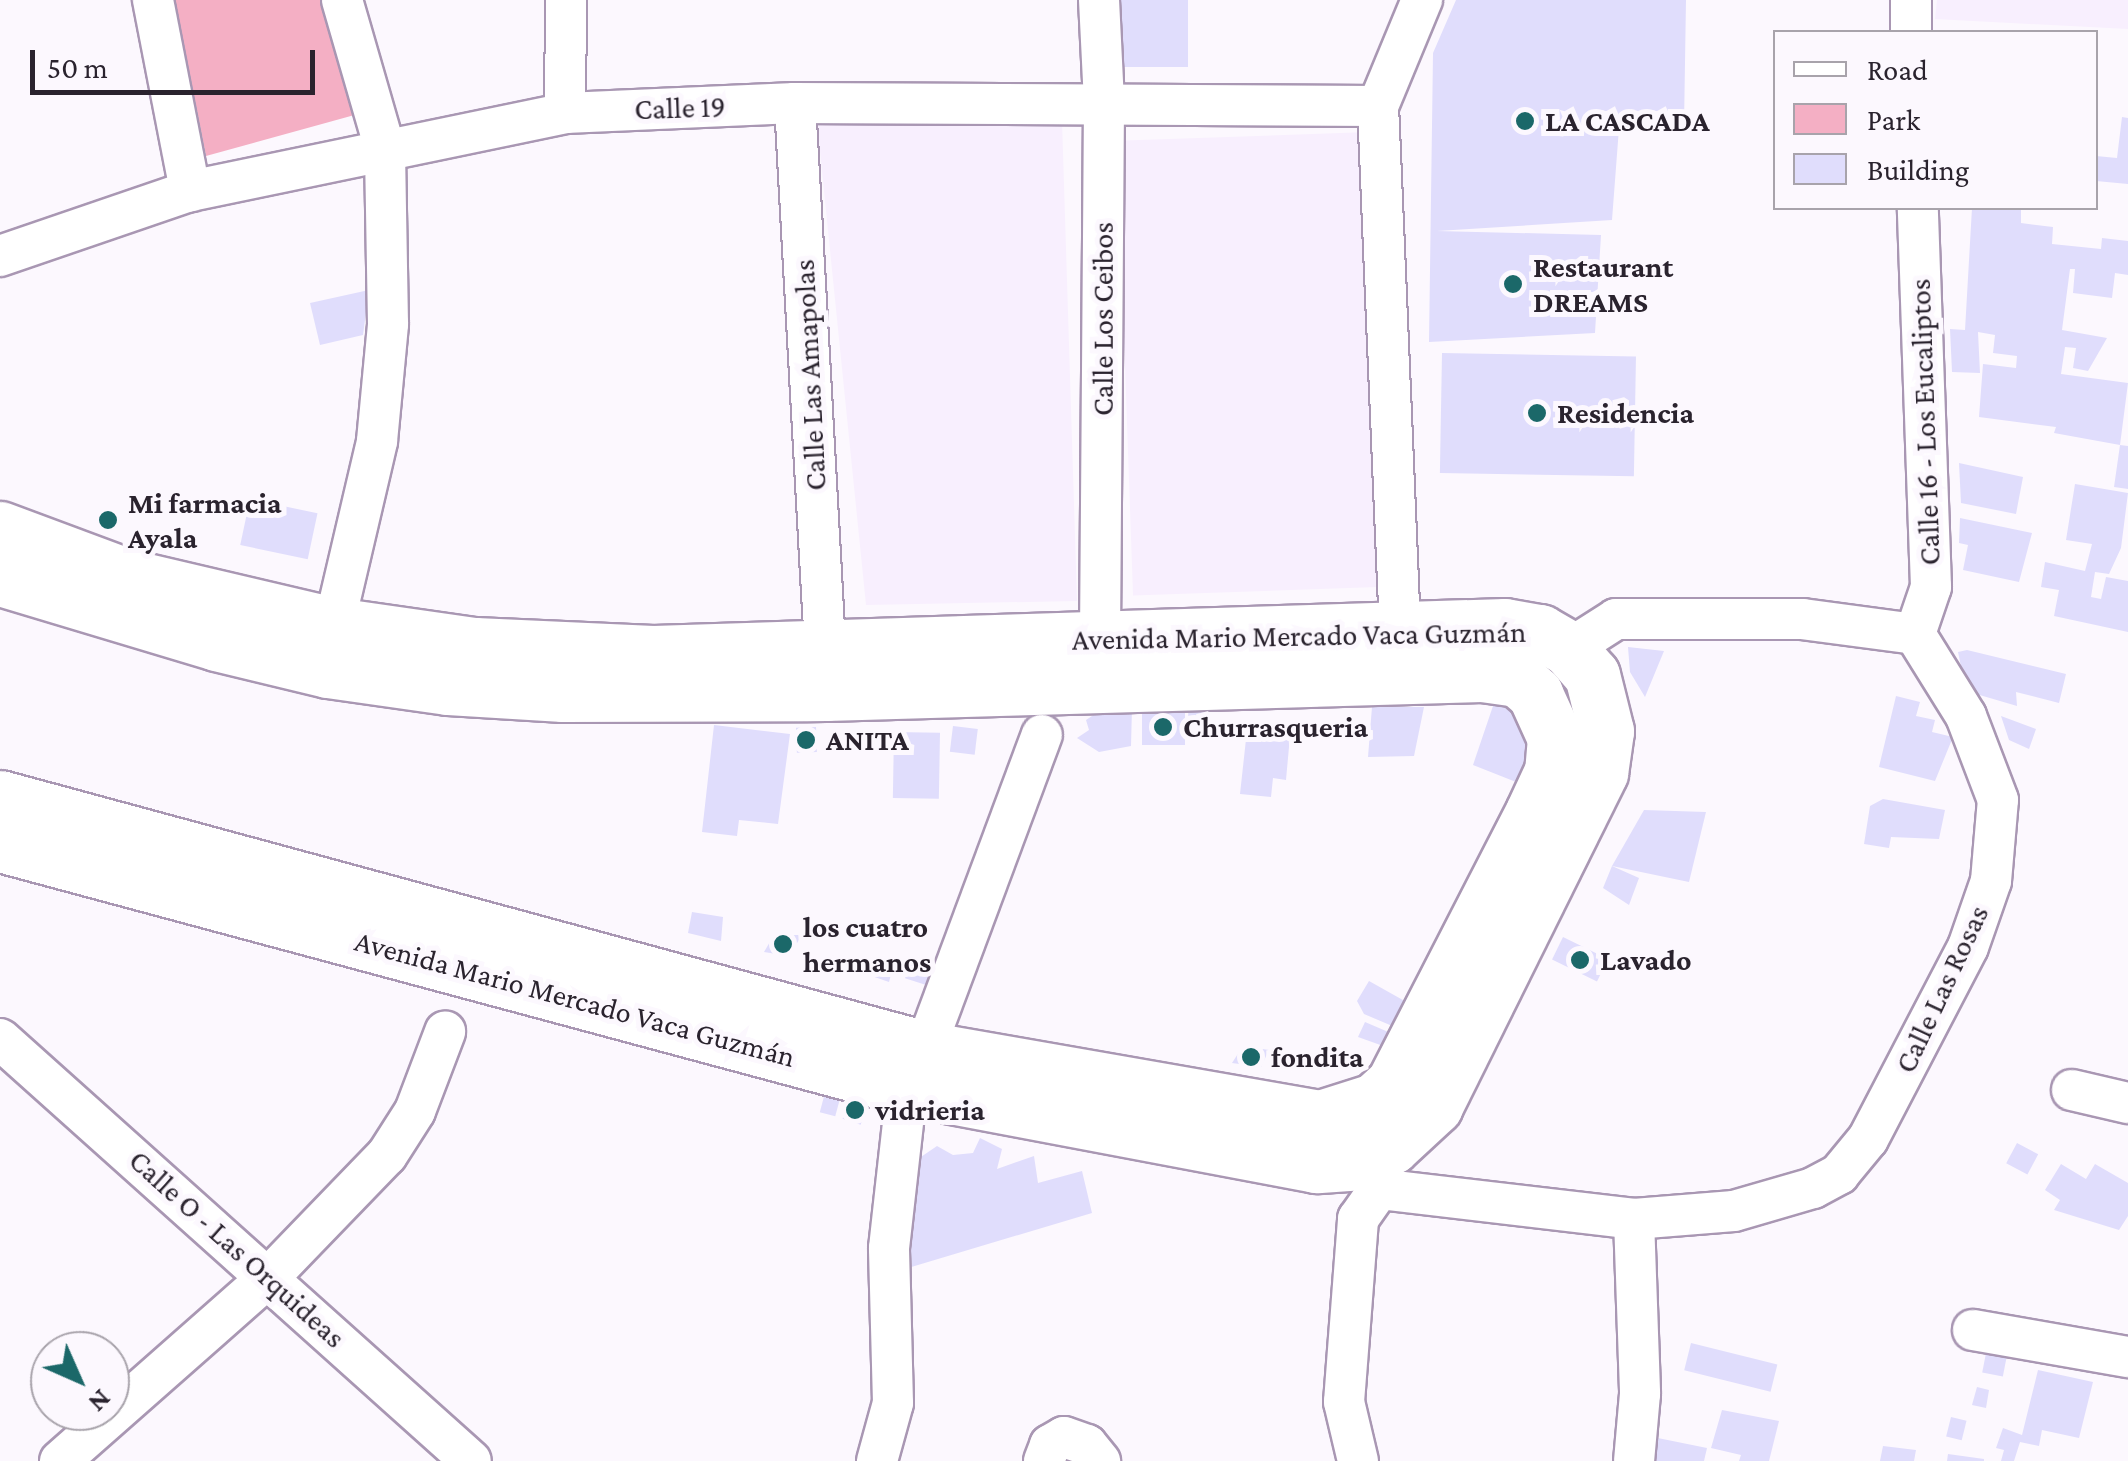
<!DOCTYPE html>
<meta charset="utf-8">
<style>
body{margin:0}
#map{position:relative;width:2128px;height:1461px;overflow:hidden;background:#fcf8fe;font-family:"Crimson Pro",serif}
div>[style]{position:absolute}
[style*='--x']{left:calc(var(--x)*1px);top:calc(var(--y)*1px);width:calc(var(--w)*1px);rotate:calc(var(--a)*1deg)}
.built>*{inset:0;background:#f8effe;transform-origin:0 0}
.green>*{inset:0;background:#f4afc4}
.building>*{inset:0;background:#e0ddfc;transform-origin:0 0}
.roads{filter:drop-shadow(2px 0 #a997b3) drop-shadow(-2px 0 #a997b3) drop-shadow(0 2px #a997b3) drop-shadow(0 -2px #a997b3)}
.minor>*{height:40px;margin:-20px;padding:0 20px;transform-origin:20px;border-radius:20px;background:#fff}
.primary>*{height:55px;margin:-27.5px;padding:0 27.5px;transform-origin:27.5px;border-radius:27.5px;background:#fff}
.dots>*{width:28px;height:28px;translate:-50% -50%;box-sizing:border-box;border:5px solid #fcf8fe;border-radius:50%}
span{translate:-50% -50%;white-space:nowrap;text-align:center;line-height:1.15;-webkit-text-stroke:10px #fcf8fe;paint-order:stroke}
.street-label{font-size:30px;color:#2a232e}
.poi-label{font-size:30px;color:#2a232e;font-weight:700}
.left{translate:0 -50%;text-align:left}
.legend{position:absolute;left:1773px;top:30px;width:325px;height:180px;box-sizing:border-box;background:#fcf8fe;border:2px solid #a8a3ab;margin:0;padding:12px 18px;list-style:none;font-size:30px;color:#2a232e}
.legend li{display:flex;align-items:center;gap:20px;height:50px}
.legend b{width:50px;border:2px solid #a8a3ab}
.north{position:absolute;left:30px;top:1331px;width:100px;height:100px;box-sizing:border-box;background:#fcf8fe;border:2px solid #a8a3ab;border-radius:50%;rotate:135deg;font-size:28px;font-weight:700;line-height:40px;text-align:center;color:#2a232e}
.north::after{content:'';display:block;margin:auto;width:35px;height:45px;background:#1b6869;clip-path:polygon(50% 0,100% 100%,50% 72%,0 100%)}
.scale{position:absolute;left:30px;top:50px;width:285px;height:45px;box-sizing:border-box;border:5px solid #2a232e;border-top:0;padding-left:12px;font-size:30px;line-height:35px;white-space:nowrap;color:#2a232e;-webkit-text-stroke:8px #fcf8fe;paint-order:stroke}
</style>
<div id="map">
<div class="built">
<i style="clip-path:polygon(1937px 0,2128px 0,2128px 29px,1935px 19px)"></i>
<i style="clip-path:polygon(1062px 121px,1077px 601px,866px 605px,817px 122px)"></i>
<i style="left:1369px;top:132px;width:455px;height:252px;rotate:88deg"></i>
</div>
<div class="green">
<i style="clip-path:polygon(175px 0,325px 0,369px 111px,206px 156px)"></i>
</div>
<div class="building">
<i style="left:1111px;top:0;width:77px;height:67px"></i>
<i style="clip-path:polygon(1456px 0,1686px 0,1684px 126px,1620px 115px,1612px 220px,1437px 231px,1601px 235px,1595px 333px,1429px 342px,1433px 53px)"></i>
<i style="clip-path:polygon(2122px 117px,2128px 118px,2128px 184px,2096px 181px,2096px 156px,2117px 158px)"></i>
<i style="clip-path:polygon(1972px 208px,2021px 208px,2021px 223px,2053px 227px,2052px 244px,2101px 249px,2102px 238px,2128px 241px,2128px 275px,2115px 273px,2112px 298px,2073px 293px,2075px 269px,2070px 269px,2062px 330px,2107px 338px,2088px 371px,2073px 368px,2076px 348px,2065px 347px,2061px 374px,2128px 383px,2120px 445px,2128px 446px,2128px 489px,2114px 487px,2120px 445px,2054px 433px,2056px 427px,1979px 417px,1983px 364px,2016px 368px,2017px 356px,1993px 353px,1995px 335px,1978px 332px,1980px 373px,1952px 372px,1950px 329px,1965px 330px)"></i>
<i style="clip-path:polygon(369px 290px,363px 335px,320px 345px,310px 303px)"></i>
<i style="left:1442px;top:353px;width:194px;height:120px;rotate:1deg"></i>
<i style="clip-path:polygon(1959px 463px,2023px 477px,2016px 514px,1961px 503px)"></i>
<i style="clip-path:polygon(2075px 484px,2128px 493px,2121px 548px,2109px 574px,2095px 572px,2091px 597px,2101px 599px,2106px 577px,2128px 581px,2128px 632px,2054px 616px,2059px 590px,2041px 587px,2045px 562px,2085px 571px,2092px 544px,2066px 540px)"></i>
<i style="left:250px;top:499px;width:69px;height:47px;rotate:12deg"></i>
<i style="clip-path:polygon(1960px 518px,2032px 533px,2019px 582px,1963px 570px,1968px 545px,1959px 543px)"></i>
<i style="clip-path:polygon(1628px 647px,1664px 651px,1645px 697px,1630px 672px)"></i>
<i style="clip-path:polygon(1967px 650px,2066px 674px,2059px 703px,2016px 692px,2017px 706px,1966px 691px,1958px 652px)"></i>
<i style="clip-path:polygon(1896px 696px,1920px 702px,1916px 716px,1935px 720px,1932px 732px,1953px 737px,1935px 781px,1879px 767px)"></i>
<i style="clip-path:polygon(1494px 703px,1517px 711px,1536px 745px,1516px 782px,1473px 765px)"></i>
<i style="left:1204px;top:707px;width:29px;height:16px;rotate:88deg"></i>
<i style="clip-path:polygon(1372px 707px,1424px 707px,1414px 756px,1368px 757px)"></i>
<i style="clip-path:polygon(1132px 708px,1131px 746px,1099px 752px,1077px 738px,1089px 730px,1086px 720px,1095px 714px)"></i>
<i style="left:1142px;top:709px;width:43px;height:36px"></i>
<i style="clip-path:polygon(2001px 716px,2036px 729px,2029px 749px,2009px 740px)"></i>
<i style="clip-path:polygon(1248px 721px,1291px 725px,1286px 780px,1273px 778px,1271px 797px,1240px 794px)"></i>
<i style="clip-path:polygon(714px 725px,790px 734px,778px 824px,739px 820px,737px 836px,702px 832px)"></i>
<i style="left:953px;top:726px;width:25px;height:26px;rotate:7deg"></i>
<i style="left:816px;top:727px;width:25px;height:20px;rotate:88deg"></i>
<i style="left:894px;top:732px;width:46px;height:66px;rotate:1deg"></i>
<i style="clip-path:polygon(1883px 799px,1945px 810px,1939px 839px,1891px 837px,1889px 848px,1864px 844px,1870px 806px)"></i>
<i style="clip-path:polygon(1644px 810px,1706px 812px,1689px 882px,1612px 866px)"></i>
<i style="clip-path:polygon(1612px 866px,1639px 878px,1629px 905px,1603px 888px)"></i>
<i style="clip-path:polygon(692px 912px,723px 917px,721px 941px,688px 933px)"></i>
<i style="clip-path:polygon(774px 935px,802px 935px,789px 956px,764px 952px)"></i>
<i style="left:1563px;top:937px;width:50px;height:25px;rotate:26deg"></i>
<i style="clip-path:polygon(861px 960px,894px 963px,889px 982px,857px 971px)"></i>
<i style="left:910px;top:963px;width:23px;height:16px;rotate:18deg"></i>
<i style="clip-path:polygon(1369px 981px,1410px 1004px,1397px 1028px,1364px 1014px,1357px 1001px)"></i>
<i style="clip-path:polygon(1365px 1022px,1393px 1034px,1386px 1047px,1358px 1037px)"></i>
<i style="clip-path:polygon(1243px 1046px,1269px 1050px,1261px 1067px,1232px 1063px)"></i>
<i style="left:826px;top:1089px;width:16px;height:24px;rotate:15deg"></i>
<i style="left:850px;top:1096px;width:19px;height:24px;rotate:18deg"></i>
<i style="clip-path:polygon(980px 1138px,1002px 1149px,997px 1169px,1034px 1156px,1038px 1183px,1082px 1171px,1092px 1213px,908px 1268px,908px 1181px,915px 1161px,937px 1146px,953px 1155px,973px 1153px)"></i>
<i style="left:2017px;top:1143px;width:24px;height:23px;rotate:28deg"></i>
<i style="clip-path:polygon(2061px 1164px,2086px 1179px,2095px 1164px,2128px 1183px,2128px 1216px,2119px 1230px,2054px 1210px,2060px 1200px,2045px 1190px)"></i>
<i style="left:1691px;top:1343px;width:89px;height:28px;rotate:14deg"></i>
<i style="left:1987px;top:1348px;width:21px;height:25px;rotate:11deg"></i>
<i style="clip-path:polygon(2038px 1370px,2093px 1382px,2079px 1438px,2042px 1430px,2039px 1446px,2020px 1442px,2014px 1461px,2001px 1461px,2004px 1450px,1996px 1448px,2003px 1428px,2022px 1435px)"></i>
<i style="clip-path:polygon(1977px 1387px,1989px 1390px,1986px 1408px,1972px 1405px)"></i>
<i style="clip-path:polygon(1722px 1410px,1779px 1421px,1769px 1461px,1739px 1461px,1741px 1455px,1711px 1448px)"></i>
<i style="left:1951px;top:1417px;width:16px;height:20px;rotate:14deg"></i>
<i style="clip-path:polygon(1643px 1435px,1707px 1448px,1704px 1461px,1642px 1461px)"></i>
<i style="clip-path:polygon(1883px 1446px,1916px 1450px,1914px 1461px,1880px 1461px)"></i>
<i style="clip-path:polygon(1948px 1454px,1984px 1459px,1984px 1461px,1947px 1461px)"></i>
</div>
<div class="roads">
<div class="minor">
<i style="--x:153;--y:0;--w:195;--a:79"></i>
<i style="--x:1099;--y:0;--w:104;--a:87.2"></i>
<i style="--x:1104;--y:104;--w:535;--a:90.43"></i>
<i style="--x:1911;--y:0;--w:32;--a:90"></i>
<i style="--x:795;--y:103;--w:544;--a:86.84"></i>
<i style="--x:565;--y:113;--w:113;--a:-89.5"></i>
<i style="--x:0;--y:256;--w:201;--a:-18.9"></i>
<i style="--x:190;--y:191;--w:383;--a:-11.7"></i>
<i style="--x:565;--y:113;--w:230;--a:-2.5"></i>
<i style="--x:795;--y:103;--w:583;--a:0.29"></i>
<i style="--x:334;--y:625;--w:189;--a:-76.8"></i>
<i style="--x:377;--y:441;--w:118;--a:-84.6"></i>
<i style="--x:388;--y:324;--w:175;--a:-91"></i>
<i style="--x:385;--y:149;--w:155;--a:-106.1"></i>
<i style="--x:1400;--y:630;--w:524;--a:-92.4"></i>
<i style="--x:1378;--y:106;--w:115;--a:-67.5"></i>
<i style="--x:1915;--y:634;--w:50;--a:-71.2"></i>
<i style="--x:1931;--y:587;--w:379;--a:-92"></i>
<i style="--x:0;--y:1039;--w:632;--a:41.86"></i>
<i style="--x:925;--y:1049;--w:335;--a:-69.6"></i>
<i style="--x:2072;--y:1090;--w:57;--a:13.1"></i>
<i style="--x:1379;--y:1189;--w:257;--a:6.7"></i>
<i style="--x:1634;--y:1219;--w:100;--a:-4.6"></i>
<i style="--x:1734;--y:1211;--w:82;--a:-16.2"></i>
<i style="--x:1813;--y:1188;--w:30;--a:-28"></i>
<i style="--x:1839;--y:1174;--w:45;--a:-50.4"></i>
<i style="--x:1868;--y:1139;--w:216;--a:-62.5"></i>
<i style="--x:1968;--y:947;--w:70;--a:-70.8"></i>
<i style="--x:1991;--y:881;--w:81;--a:-85.1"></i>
<i style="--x:1998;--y:800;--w:90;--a:-110.9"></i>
<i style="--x:1966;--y:716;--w:97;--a:-121.9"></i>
<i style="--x:1915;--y:634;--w:113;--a:-172.4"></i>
<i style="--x:1803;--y:619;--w:187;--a:180"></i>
<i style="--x:1616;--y:619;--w:56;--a:147.4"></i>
<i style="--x:1634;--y:1219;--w:175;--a:88"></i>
<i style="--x:1640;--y:1394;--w:67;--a:95.1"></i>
<i style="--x:1973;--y:1330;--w:157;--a:9.9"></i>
<i style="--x:60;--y:1461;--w:280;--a:-41.4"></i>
<i style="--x:270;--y:1276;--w:168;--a:-46"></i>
<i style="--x:387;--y:1155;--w:52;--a:-57.5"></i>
<i style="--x:415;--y:1111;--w:85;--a:-69.2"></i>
<i style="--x:877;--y:1461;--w:60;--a:-74.6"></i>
<i style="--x:893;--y:1403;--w:155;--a:-91.5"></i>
<i style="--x:889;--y:1248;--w:161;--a:-83.6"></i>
<i style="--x:1044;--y:1461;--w:17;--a:-69"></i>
<i style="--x:1050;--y:1445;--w:16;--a:-30"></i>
<i style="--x:1064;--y:1437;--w:24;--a:19"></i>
<i style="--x:1087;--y:1445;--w:21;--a:51"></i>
<i style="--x:1358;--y:1461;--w:61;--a:-103.3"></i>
<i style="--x:1344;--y:1402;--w:184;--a:-85.6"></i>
<i style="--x:1358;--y:1219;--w:37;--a:-55"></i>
<i style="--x:1379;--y:1189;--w:25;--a:-111"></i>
</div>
<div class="primary">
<i style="--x:0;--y:529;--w:138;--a:20.4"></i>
<i style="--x:129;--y:577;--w:211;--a:13.2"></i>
<i style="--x:334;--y:625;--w:142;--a:8.1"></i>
<i style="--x:475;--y:645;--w:178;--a:2.6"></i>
<i style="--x:653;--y:653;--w:852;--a:-1.82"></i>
<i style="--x:1505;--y:626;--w:36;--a:10"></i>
<i style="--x:1540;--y:632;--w:34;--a:30"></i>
<i style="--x:1569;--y:649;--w:35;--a:49"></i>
<i style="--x:1592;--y:675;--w:58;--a:76"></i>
<i style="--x:1606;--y:731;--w:42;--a:98.1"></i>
<i style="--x:1600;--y:773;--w:372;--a:116.4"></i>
<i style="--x:1435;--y:1106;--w:59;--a:137.1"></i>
<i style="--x:1392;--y:1146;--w:47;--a:158.9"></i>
<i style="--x:1348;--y:1163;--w:32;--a:176"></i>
<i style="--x:1316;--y:1165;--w:416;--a:-169.3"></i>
<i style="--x:907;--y:1088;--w:939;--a:-164.94"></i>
<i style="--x:0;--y:578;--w:226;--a:16.7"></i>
<i style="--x:216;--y:643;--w:115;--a:13.6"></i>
<i style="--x:328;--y:670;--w:121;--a:8.1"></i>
<i style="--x:448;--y:687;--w:115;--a:3.5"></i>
<i style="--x:563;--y:694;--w:263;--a:-0.2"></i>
<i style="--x:826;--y:693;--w:656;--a:-1.66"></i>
<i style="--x:1482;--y:674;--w:36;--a:8"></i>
<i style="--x:1518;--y:679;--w:23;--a:41"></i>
<i style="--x:1535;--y:694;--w:48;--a:65.6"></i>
<i style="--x:1555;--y:738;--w:33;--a:95"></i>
<i style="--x:1552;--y:771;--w:45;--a:114.9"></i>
<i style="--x:1533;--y:812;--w:305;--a:117.2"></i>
<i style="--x:1394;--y:1083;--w:27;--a:138"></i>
<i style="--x:1374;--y:1101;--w:57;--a:162.5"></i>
<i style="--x:1320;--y:1118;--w:401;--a:-170.1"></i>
<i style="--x:925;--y:1049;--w:958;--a:-164.82"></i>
</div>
</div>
<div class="dots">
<i style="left:1525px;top:121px;background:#1b6869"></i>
<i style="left:1513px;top:284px;background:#1b6869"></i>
<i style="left:1537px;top:413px;background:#1b6869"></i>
<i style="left:108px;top:520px;background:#1b6869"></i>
<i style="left:1163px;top:727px;background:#1b6869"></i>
<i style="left:806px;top:740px;background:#1b6869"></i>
<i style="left:783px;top:944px;background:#1b6869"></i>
<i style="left:1580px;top:960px;background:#1b6869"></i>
<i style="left:1251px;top:1057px;background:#1b6869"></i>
<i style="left:855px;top:1110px;background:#1b6869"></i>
</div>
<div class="street-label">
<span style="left:680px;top:108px;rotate:-2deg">Calle 19</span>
<span style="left:1103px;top:319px;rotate:-90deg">Calle Los Ceibos</span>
<span style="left:810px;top:375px;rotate:-93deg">Calle Las Amapolas</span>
<span style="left:1925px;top:422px;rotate:-92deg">Calle 16 - Los Eucaliptos</span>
<span style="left:1299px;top:636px;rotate:-1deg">Avenida Mario Mercado Vaca Guzmán</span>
<span style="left:1942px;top:989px;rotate:-65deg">Calle Las Rosas</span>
<span style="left:575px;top:999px;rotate:15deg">Avenida Mario Mercado Vaca Guzmán</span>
<span style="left:237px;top:1249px;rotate:42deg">Calle O - Las Orquideas</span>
</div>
<div class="poi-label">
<span class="left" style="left:1545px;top:121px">LA CASCADA</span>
<span class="left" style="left:1533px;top:284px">Restaurant<br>DREAMS</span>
<span class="left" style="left:1557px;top:413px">Residencia</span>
<span class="left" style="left:128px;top:520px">Mi farmacia<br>Ayala</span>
<span class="left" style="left:1183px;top:727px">Churrasqueria</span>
<span class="left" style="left:826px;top:740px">ANITA</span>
<span class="left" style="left:803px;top:944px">los cuatro<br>hermanos</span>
<span class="left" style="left:1600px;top:960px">Lavado</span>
<span class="left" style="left:1271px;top:1057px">fondita</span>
<span class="left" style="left:875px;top:1110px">vidrieria</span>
</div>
<ul class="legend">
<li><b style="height:12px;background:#fff"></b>Road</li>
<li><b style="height:28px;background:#f4afc4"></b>Park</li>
<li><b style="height:28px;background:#e0ddfc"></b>Building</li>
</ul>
<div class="north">N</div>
<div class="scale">50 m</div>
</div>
